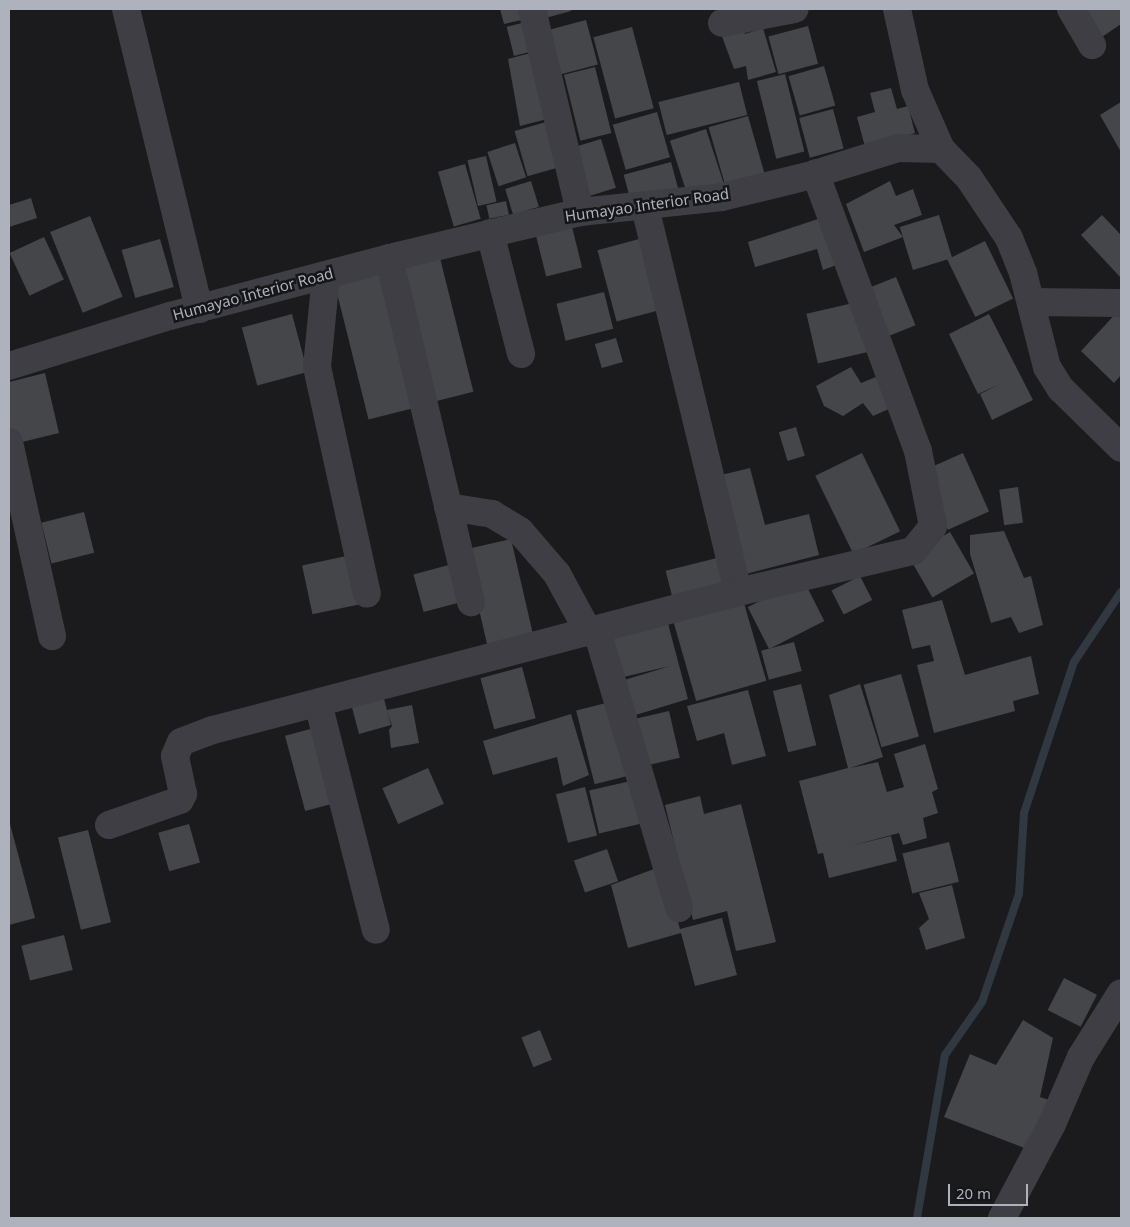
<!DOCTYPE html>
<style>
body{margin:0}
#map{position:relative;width:1130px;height:1227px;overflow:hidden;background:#1b1b1d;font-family:"Noto Sans",sans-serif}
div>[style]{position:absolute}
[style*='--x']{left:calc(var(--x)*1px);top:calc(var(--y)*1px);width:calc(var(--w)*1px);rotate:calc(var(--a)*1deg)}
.stream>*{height:8px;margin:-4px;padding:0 4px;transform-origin:4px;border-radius:4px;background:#303942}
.building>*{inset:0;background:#45464a;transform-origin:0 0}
.minor>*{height:28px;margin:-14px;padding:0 14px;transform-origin:14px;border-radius:14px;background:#3e3e44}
span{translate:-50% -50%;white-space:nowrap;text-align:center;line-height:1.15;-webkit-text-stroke:5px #161618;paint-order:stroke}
.street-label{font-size:15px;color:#adb2bd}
.frame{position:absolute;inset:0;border:10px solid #adb2bd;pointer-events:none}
.scale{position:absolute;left:948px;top:1184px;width:80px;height:22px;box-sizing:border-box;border:2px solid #adb2bd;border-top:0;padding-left:6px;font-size:15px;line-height:18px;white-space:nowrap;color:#adb2bd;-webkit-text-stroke:4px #161618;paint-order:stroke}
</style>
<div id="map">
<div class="stream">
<i style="--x:917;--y:1218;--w:165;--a:-80.3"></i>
<i style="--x:945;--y:1055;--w:65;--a:-55.1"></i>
<i style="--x:982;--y:1002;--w:114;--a:-71.1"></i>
<i style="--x:1019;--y:894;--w:81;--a:-86.5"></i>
<i style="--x:1024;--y:813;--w:159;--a:-71.7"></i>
<i style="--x:1074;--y:662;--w:84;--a:-56.1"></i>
</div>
<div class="building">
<i style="clip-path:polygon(500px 9px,528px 9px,531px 18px,504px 24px)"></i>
<i style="clip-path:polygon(540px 9px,571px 9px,571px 11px,542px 19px)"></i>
<i style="clip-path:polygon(1079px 9px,1121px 9px,1121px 24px,1099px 39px)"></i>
<i style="left:586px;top:20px;width:46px;height:42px;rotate:75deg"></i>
<i style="left:530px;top:21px;width:30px;height:24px;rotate:76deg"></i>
<i style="clip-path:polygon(741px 24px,745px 34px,763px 28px,776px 72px,748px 80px,746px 66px,734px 69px,720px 31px)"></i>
<i style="left:808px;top:26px;width:39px;height:41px;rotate:75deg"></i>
<i style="left:632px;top:27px;width:84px;height:40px;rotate:75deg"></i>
<i style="clip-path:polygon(538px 51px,555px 117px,520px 126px,508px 59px)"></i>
<i style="left:824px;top:66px;width:41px;height:37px;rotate:74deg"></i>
<i style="left:595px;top:67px;width:68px;height:32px;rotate:76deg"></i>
<i style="left:785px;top:74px;width:80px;height:29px;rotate:76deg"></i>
<i style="left:739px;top:82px;width:34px;height:83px;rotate:76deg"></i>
<i style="clip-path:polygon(891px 88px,897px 109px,908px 106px,915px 133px,865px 147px,857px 117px,875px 112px,870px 93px)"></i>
<i style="clip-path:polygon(1121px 102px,1121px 152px,1100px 115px)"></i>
<i style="left:833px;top:109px;width:41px;height:35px;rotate:75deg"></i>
<i style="left:657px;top:112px;width:47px;height:46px;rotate:74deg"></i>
<i style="left:748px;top:116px;width:64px;height:41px;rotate:74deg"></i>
<i style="left:553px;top:120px;width:47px;height:40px;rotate:74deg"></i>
<i style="left:706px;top:129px;width:62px;height:38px;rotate:72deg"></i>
<i style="left:601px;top:139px;width:51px;height:32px;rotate:73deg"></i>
<i style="left:515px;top:143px;width:36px;height:29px;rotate:72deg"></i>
<i style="left:486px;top:156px;width:47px;height:19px;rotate:77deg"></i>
<i style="left:671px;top:162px;width:27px;height:49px;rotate:75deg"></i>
<i style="left:465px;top:164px;width:57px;height:28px;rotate:74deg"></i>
<i style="left:531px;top:181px;width:27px;height:27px;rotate:73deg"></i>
<i style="clip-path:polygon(890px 181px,896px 196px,913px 189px,922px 215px,894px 225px,903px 237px,864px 252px,846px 204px)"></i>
<i style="clip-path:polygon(31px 198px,37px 218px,9px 227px,9px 205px)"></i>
<i style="left:506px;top:201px;width:14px;height:20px;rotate:78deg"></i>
<i style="left:939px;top:215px;width:45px;height:41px;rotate:73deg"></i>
<i style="clip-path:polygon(1102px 215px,1121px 235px,1121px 278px,1081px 235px)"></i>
<i style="left:90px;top:216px;width:87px;height:43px;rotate:68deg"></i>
<i style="clip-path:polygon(824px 217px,839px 264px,823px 270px,817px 249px,755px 267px,748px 242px)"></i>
<i style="left:570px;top:219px;width:50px;height:37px;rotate:76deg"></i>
<i style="left:44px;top:237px;width:47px;height:38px;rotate:65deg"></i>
<i style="left:160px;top:239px;width:50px;height:40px;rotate:74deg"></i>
<i style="left:639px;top:239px;width:74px;height:43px;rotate:75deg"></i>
<i style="left:985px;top:241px;width:64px;height:42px;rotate:64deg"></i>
<i style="left:439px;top:254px;width:142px;height:48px;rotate:76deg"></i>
<i style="left:389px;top:270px;width:140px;height:56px;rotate:76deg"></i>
<i style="left:896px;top:277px;width:52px;height:33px;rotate:68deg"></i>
<i style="left:604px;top:292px;width:38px;height:49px;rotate:76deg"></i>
<i style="left:862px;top:301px;width:51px;height:57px;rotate:77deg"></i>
<i style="clip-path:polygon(1121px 308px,1121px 375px,1114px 383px,1081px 351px)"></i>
<i style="left:292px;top:314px;width:60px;height:52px;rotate:75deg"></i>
<i style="clip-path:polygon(989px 314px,1033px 400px,992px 420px,980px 394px,1000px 384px,978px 394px,949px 334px)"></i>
<i style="left:616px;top:338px;width:25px;height:22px;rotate:74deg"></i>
<i style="clip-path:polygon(851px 367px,861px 383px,876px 377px,891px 408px,873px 416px,863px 403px,843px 416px,824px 406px,816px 386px)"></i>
<i style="clip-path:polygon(45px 373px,59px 433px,14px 444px,9px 423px,9px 382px)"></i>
<i style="left:796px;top:427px;width:30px;height:18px;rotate:73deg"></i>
<i style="left:862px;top:453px;width:87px;height:52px;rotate:64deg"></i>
<i style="left:963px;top:453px;width:64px;height:45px;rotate:66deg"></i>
<i style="clip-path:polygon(750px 468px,765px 525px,809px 514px,819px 555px,738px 576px,713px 477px)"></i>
<i style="left:1018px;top:487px;width:36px;height:19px;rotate:82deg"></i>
<i style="left:84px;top:512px;width:42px;height:44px;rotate:76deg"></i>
<i style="clip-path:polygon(1004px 531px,1024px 578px,1031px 576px,1043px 625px,1019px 633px,1011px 617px,991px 623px,970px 554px,970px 535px)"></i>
<i style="left:950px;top:532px;width:48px;height:48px;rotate:60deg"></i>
<i style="left:511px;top:539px;width:108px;height:47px;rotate:77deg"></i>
<i style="left:351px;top:555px;width:50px;height:50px;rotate:78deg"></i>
<i style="left:721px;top:557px;width:36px;height:57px;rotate:76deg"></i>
<i style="left:456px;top:563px;width:39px;height:44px;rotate:75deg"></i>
<i style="left:860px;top:576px;width:27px;height:32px;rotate:63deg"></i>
<i style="left:803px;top:579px;width:47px;height:62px;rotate:63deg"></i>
<i style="clip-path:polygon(942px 600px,965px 675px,1031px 656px,1039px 694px,1013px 701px,1015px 711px,934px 733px,917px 665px,934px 661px,930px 645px,912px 649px,902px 610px)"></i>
<i style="left:744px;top:603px;width:81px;height:73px;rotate:74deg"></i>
<i style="clip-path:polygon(666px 616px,688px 699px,629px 717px,618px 682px,670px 666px,615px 679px,603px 632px)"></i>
<i style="left:794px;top:642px;width:30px;height:34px;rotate:75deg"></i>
<i style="left:522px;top:667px;width:53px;height:43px;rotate:75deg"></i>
<i style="left:901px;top:674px;width:65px;height:39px;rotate:74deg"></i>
<i style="left:801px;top:684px;width:63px;height:29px;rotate:76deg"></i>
<i style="clip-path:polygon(860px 684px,883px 757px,850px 768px,878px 762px,887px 792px,904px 787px,894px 754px,925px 744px,938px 789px,932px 792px,938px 813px,923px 818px,927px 838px,903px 845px,899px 833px,850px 846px,891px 836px,897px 861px,829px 878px,823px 853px,818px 854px,799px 781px,848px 768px,829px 695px)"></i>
<i style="clip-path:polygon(381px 688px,387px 710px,412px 705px,419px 743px,391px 748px,389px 730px,392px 726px,387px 711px,391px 725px,359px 734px,349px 696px)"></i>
<i style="clip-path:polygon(748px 690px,766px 756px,732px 765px,724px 733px,697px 741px,687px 706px)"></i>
<i style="left:614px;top:701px;width:76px;height:39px;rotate:76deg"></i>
<i style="left:669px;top:711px;width:48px;height:41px;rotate:77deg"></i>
<i style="clip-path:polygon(571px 714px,589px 775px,563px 786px,557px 757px,493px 775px,483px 741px)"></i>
<i style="left:314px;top:728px;width:78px;height:30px;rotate:75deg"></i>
<i style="left:428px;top:768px;width:39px;height:50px;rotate:66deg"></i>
<i style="left:635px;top:780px;width:44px;height:47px;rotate:77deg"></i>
<i style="left:585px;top:787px;width:50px;height:30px;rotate:76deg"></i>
<i style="clip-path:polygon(700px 796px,704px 814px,741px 804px,776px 942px,736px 951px,727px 911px,693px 920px,665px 805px)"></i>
<i style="clip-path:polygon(9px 820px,35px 918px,9px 925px)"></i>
<i style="left:189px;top:824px;width:40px;height:32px;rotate:74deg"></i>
<i style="left:88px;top:830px;width:95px;height:31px;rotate:76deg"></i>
<i style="left:949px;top:842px;width:41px;height:48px;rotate:76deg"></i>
<i style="left:607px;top:849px;width:34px;height:35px;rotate:71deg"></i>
<i style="clip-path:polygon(662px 866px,680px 929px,722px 918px,737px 975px,695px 986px,681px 933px,628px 948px,611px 885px)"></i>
<i style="clip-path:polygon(952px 885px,965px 938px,926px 950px,919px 928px,929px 919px,919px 893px)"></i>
<i style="left:64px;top:935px;width:36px;height:44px;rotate:76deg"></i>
<i style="left:1064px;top:978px;width:37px;height:36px;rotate:27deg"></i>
<i style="clip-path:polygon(1023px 1020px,1053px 1038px,1040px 1097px,1049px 1100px,1032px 1151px,944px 1117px,970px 1054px,996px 1065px)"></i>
<i style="left:540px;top:1030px;width:32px;height:20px;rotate:68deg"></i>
</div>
<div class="minor">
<i style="--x:126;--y:9;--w:309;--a:76.3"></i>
<i style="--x:532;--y:9;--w:209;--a:76.7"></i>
<i style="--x:897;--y:9;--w:83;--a:77.5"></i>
<i style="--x:915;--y:90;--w:64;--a:66.2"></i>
<i style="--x:1071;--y:9;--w:42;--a:59.7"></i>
<i style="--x:722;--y:23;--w:74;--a:-10.9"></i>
<i style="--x:645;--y:207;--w:396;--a:76.4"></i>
<i style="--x:490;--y:233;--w:125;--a:75.6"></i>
<i style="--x:389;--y:258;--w:354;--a:76.6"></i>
<i style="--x:326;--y:275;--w:92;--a:95.6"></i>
<i style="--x:317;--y:367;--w:232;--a:77.6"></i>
<i style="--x:1031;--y:302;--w:88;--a:0.7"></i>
<i style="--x:9;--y:366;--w:169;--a:-17.3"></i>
<i style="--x:170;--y:316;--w:227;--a:-14.8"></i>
<i style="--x:389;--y:258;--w:196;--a:-13.5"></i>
<i style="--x:580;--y:212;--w:143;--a:-6"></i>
<i style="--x:722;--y:197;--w:89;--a:-13.7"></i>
<i style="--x:808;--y:176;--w:94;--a:-17.3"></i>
<i style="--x:898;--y:148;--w:43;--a:1.3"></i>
<i style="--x:941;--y:149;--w:40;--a:46"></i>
<i style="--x:969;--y:178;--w:72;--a:56.3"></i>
<i style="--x:1009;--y:238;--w:38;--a:68"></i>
<i style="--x:1023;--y:273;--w:97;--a:75.7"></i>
<i style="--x:1047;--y:367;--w:26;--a:58"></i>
<i style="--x:1061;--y:389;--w:84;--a:44.5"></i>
<i style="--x:9;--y:442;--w:199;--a:77.5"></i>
<i style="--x:448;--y:507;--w:45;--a:9"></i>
<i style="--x:492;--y:514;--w:33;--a:31"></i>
<i style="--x:520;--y:531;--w:57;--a:49.3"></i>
<i style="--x:557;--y:574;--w:67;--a:61.5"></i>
<i style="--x:597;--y:631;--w:289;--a:73.5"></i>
<i style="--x:318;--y:703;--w:234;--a:75.7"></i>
<i style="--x:109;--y:825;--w:75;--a:-19.4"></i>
<i style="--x:180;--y:800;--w:7;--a:-63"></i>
<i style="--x:183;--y:794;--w:39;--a:-102"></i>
<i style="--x:175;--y:756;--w:15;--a:-67"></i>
<i style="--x:181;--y:742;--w:34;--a:-21"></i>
<i style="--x:213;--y:730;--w:543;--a:-14.73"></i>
<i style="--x:738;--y:592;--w:180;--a:-13.2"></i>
<i style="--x:913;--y:551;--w:32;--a:-51"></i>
<i style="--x:933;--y:526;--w:76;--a:-101.3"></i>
<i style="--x:918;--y:451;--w:296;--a:-110.3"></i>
<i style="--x:1002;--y:1218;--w:106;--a:-62"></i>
<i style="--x:1052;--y:1124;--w:73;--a:-66.6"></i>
<i style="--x:1081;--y:1057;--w:75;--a:-58"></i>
</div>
<div class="street-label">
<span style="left:647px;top:205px;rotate:-8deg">Humayao Interior Road</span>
<span style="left:253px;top:294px;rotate:-15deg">Humayao Interior Road</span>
</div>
<div class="frame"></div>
<div class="scale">20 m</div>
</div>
